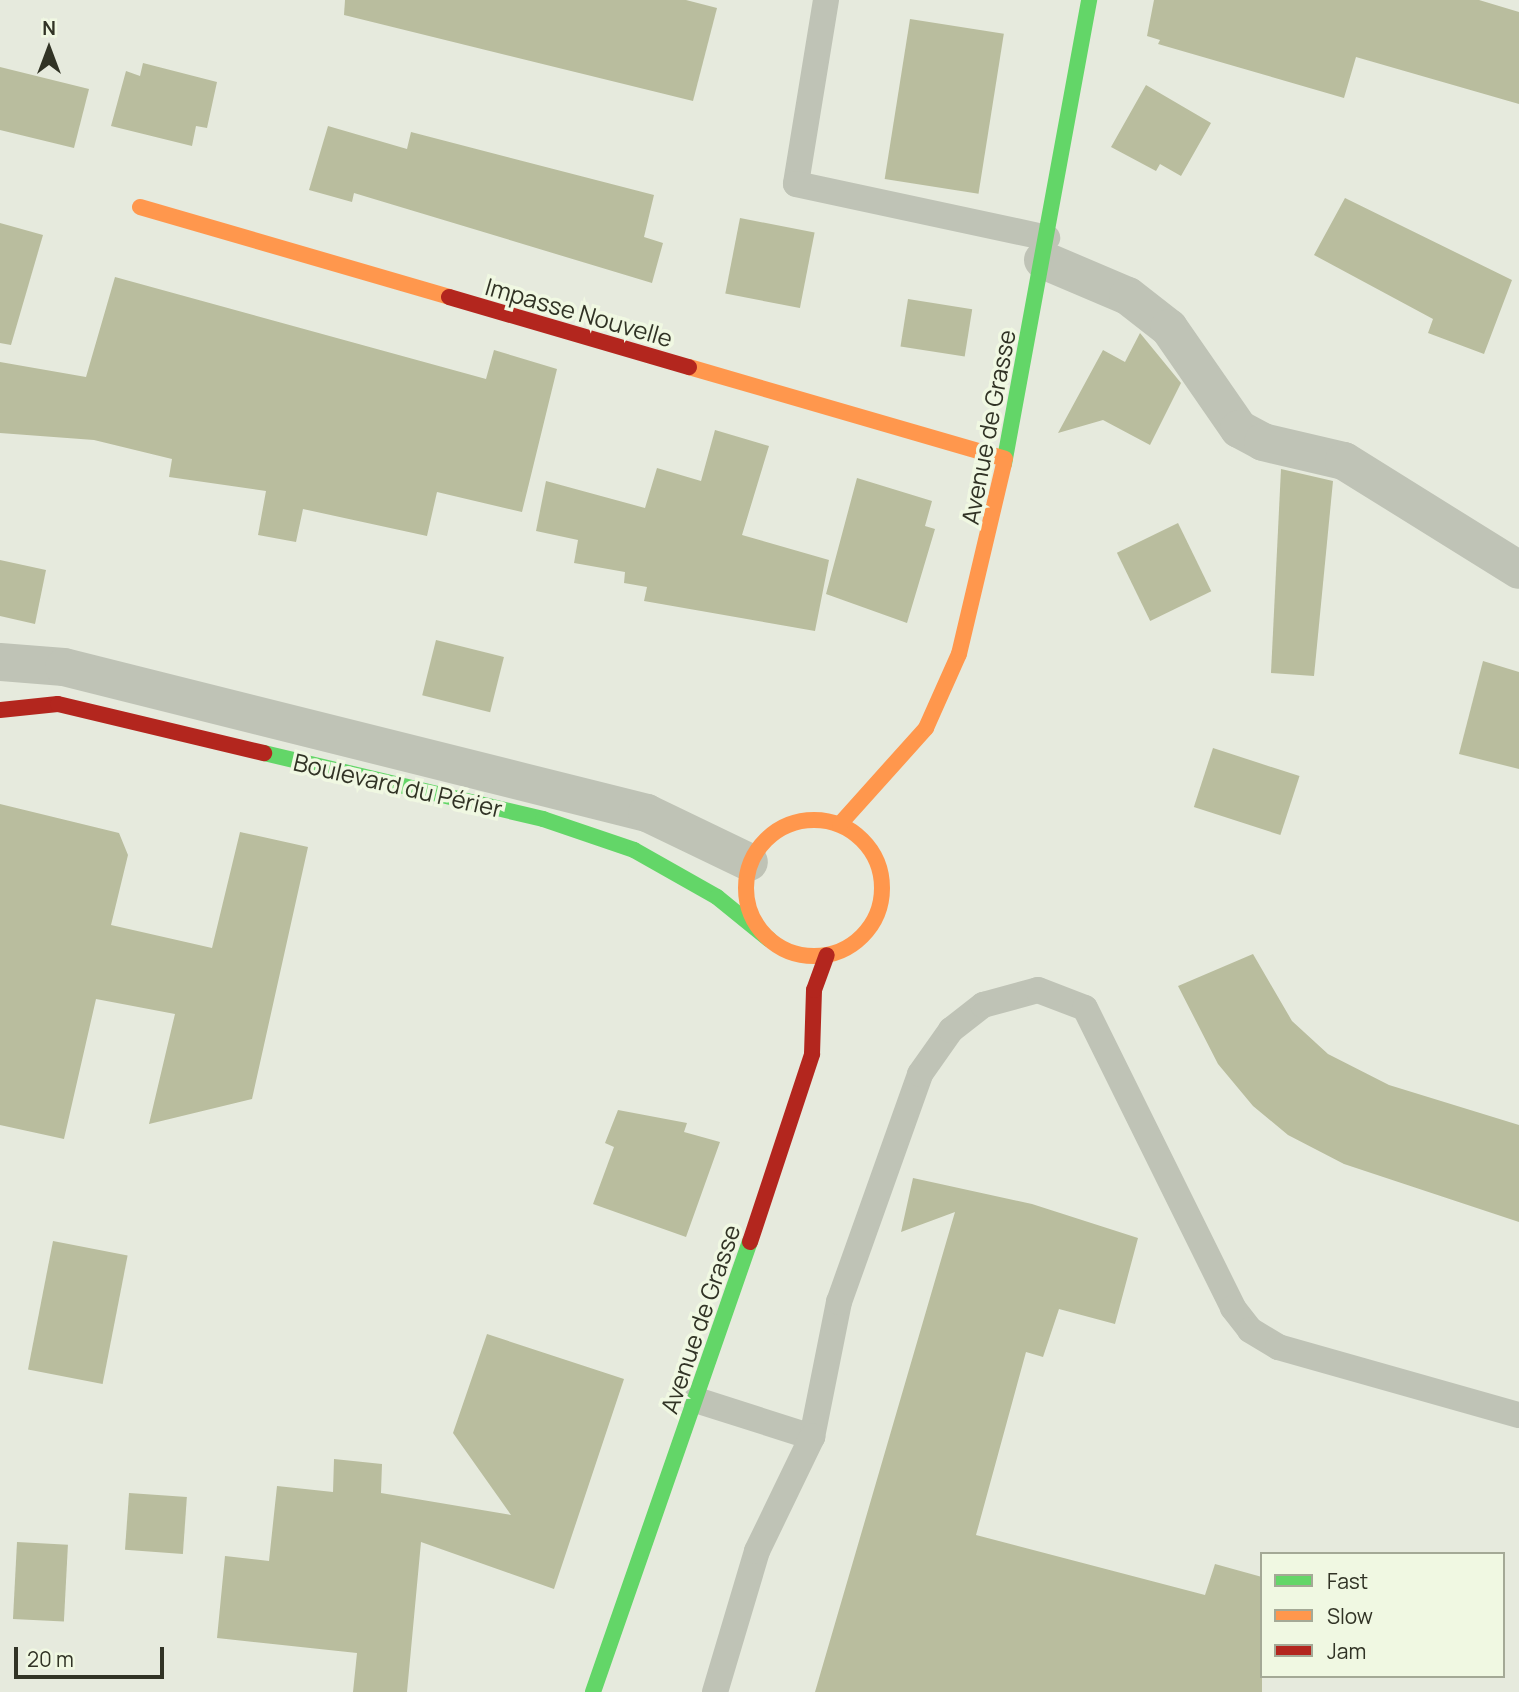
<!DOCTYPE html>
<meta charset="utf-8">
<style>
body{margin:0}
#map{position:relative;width:1519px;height:1692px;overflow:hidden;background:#e6eadd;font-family:Manrope,sans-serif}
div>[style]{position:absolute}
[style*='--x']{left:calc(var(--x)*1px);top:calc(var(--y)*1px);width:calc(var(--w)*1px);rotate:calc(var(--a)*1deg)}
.building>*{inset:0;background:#b9bd9e;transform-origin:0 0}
.lane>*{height:26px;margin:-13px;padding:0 13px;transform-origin:13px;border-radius:13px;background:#bfc3b6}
.street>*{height:38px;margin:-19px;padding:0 19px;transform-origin:19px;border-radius:19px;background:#bfc3b6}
.fast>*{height:16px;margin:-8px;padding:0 8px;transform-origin:8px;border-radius:8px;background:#63d668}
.slow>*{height:16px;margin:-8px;padding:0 8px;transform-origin:8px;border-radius:8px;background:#ff974d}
.slow>.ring{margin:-8px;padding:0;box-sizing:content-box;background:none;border:16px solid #ff974d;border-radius:50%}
.jam>*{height:16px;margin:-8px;padding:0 8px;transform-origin:8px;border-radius:8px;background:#b3261e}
span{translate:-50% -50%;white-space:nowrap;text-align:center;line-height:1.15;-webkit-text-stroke:7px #f0f8e2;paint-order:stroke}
.street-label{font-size:24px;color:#313325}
.legend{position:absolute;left:1260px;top:1552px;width:245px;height:126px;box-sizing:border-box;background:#f0f8e2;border:2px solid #a4a996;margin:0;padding:9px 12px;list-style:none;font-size:21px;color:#313325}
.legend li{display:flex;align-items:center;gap:14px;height:35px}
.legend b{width:35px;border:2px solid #a4a996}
.north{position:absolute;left:14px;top:14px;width:70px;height:70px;-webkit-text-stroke:5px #f0f8e2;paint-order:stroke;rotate:0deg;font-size:19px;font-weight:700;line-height:28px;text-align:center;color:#313325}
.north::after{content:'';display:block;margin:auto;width:24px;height:32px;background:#313325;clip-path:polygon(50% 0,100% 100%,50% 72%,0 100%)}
.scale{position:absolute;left:14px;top:1647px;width:150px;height:32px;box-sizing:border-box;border:4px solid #313325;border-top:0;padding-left:9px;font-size:21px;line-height:24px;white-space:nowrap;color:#313325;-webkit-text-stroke:5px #f0f8e2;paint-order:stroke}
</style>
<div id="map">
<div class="building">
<i style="clip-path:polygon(345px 0,686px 0,717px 8px,693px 101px,344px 15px)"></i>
<i style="clip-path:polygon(1154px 0,1479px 0,1519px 12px,1519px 104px,1356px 57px,1344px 98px,1158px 44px,1160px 40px,1147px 36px)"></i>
<i style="left:910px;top:19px;width:95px;height:162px;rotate:9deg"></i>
<i style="clip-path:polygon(143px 63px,217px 82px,207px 128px,196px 126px,192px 146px,111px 126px,126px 71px,140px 76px)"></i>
<i style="clip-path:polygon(0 67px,89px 89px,74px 148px,0 130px)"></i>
<i style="clip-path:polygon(1146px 85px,1211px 123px,1181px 176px,1160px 164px,1156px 171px,1111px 147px)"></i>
<i style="clip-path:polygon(328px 126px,407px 149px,411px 132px,654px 195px,644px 237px,663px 243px,652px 283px,354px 193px,352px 202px,309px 190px)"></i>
<i style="clip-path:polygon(1345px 198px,1512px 280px,1484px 354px,1428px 333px,1433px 319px,1314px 255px)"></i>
<i style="left:740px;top:218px;width:76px;height:77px;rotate:11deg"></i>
<i style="clip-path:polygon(0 223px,43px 235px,11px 345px,0 343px)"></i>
<i style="clip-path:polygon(115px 277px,486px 379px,494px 350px,557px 369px,522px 512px,437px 492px,427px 536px,303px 509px,296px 542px,258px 535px,266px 491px,169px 477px,172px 459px,94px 440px,0 433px,0 362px,86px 377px)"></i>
<i style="left:908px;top:299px;width:65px;height:48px;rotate:9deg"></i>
<i style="clip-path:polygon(1140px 333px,1181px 383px,1150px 445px,1103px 420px,1058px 433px,1103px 350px,1125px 362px)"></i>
<i style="clip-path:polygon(715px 430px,769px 446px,742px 535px,829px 560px,815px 631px,644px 601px,647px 587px,624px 583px,625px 572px,574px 563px,578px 540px,536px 531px,546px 481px,645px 508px,657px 468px,701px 481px)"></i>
<i style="clip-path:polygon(1281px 469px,1333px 481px,1314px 676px,1271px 673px)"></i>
<i style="clip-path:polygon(857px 478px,932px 501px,925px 526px,935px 529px,907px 623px,826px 594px)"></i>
<i style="left:1178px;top:523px;width:76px;height:68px;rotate:64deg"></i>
<i style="clip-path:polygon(0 560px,46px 570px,35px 624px,0 616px)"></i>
<i style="left:436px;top:640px;width:70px;height:57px;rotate:14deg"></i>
<i style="clip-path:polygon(1483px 661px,1519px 672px,1519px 769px,1459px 754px)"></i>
<i style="left:1213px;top:748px;width:91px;height:62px;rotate:18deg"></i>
<i style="clip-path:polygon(0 804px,119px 833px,128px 855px,111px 925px,212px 948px,240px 832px,308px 847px,252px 1099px,149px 1124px,175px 1014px,96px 999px,64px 1139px,0 1125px)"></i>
<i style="clip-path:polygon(1253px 954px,1292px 1021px,1328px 1054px,1389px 1085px,1519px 1125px,1519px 1222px,1344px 1164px,1288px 1135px,1253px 1106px,1218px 1064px,1178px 986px)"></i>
<i style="clip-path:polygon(618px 1110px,687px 1123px,684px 1132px,720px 1142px,686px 1237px,593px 1204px,614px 1147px,605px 1143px)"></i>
<i style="clip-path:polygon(913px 1178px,1032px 1204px,1138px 1238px,1115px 1324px,1059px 1309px,1043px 1357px,1026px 1352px,976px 1535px,1205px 1595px,1215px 1564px,1262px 1577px,1262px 1692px,815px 1692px,955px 1212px,901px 1232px)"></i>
<i style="left:53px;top:1241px;width:76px;height:131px;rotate:11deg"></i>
<i style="clip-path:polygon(487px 1334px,624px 1379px,554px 1589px,421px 1542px,407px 1692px,353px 1692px,357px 1653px,217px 1638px,225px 1556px,269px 1561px,277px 1486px,333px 1492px,334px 1459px,382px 1464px,381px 1493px,511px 1515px,453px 1433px)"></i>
<i style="left:129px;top:1493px;width:58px;height:57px;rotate:4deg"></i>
<i style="left:17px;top:1542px;width:51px;height:77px;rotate:3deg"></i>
</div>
<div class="lane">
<i style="--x:826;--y:0;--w:186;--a:99.3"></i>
<i style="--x:796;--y:184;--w:257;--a:12.1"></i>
<i style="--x:696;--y:1400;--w:122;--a:17.7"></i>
<i style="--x:812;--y:1437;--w:138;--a:-78.7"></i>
<i style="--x:839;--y:1302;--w:242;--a:-70.4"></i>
<i style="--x:920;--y:1074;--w:54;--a:-54.8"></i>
<i style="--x:951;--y:1030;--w:41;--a:-38"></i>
<i style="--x:983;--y:1005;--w:57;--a:-15.3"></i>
<i style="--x:1038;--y:990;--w:50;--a:21"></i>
<i style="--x:1085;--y:1008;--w:335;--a:63.7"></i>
<i style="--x:1233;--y:1308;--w:28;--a:52"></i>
<i style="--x:1250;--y:1330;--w:33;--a:31"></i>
<i style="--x:1278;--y:1347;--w:250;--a:15.8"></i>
<i style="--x:715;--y:1692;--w:147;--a:-73.4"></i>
<i style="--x:757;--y:1551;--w:127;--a:-64.2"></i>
</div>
<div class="street">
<i style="--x:1043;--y:260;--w:92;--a:23"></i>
<i style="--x:1128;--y:296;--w:52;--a:38"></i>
<i style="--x:1169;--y:328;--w:123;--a:55.3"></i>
<i style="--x:1239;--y:429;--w:27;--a:28"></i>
<i style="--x:1263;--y:442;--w:83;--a:13.2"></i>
<i style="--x:1344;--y:461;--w:206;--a:31.9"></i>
<i style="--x:0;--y:662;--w:64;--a:4.5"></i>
<i style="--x:64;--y:667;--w:601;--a:14.06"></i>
<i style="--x:647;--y:813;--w:113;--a:25.7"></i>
</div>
<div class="fast">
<i style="--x:1004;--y:464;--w:472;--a:-79.6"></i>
<i style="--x:264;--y:753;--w:287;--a:13.3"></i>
<i style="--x:543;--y:819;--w:96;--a:18.8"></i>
<i style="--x:634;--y:850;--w:95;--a:29.5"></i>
<i style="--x:717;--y:897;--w:68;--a:39.1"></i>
<i style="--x:593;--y:1692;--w:477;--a:-70.8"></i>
</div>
<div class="slow">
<i style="--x:140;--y:207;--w:322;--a:16.2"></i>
<i style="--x:689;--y:367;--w:329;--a:16.2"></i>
<i class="ring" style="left:746px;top:820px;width:120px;height:120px"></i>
<i style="--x:840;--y:824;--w:129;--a:-48.1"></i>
<i style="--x:926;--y:728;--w:81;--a:-66"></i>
<i style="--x:959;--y:654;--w:195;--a:-76.7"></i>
</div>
<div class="jam">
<i style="--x:449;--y:297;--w:250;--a:16.3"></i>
<i style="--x:0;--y:710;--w:58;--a:-5.9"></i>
<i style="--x:58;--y:704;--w:212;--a:13.4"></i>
<i style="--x:750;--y:1242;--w:198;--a:-71.7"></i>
<i style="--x:812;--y:1054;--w:64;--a:-88.2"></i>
<i style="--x:814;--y:990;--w:37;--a:-70"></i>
</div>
<div class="street-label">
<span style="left:579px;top:312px;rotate:16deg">Impasse Nouvelle</span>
<span style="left:988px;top:427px;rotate:-79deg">Avenue de Grasse</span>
<span style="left:398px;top:785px;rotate:13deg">Boulevard du Périer</span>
<span style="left:700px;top:1319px;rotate:-71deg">Avenue de Grasse</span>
</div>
<ul class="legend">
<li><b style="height:9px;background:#63d668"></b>Fast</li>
<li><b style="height:9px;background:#ff974d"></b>Slow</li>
<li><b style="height:9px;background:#b3261e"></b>Jam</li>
</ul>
<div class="north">N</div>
<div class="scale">20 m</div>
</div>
